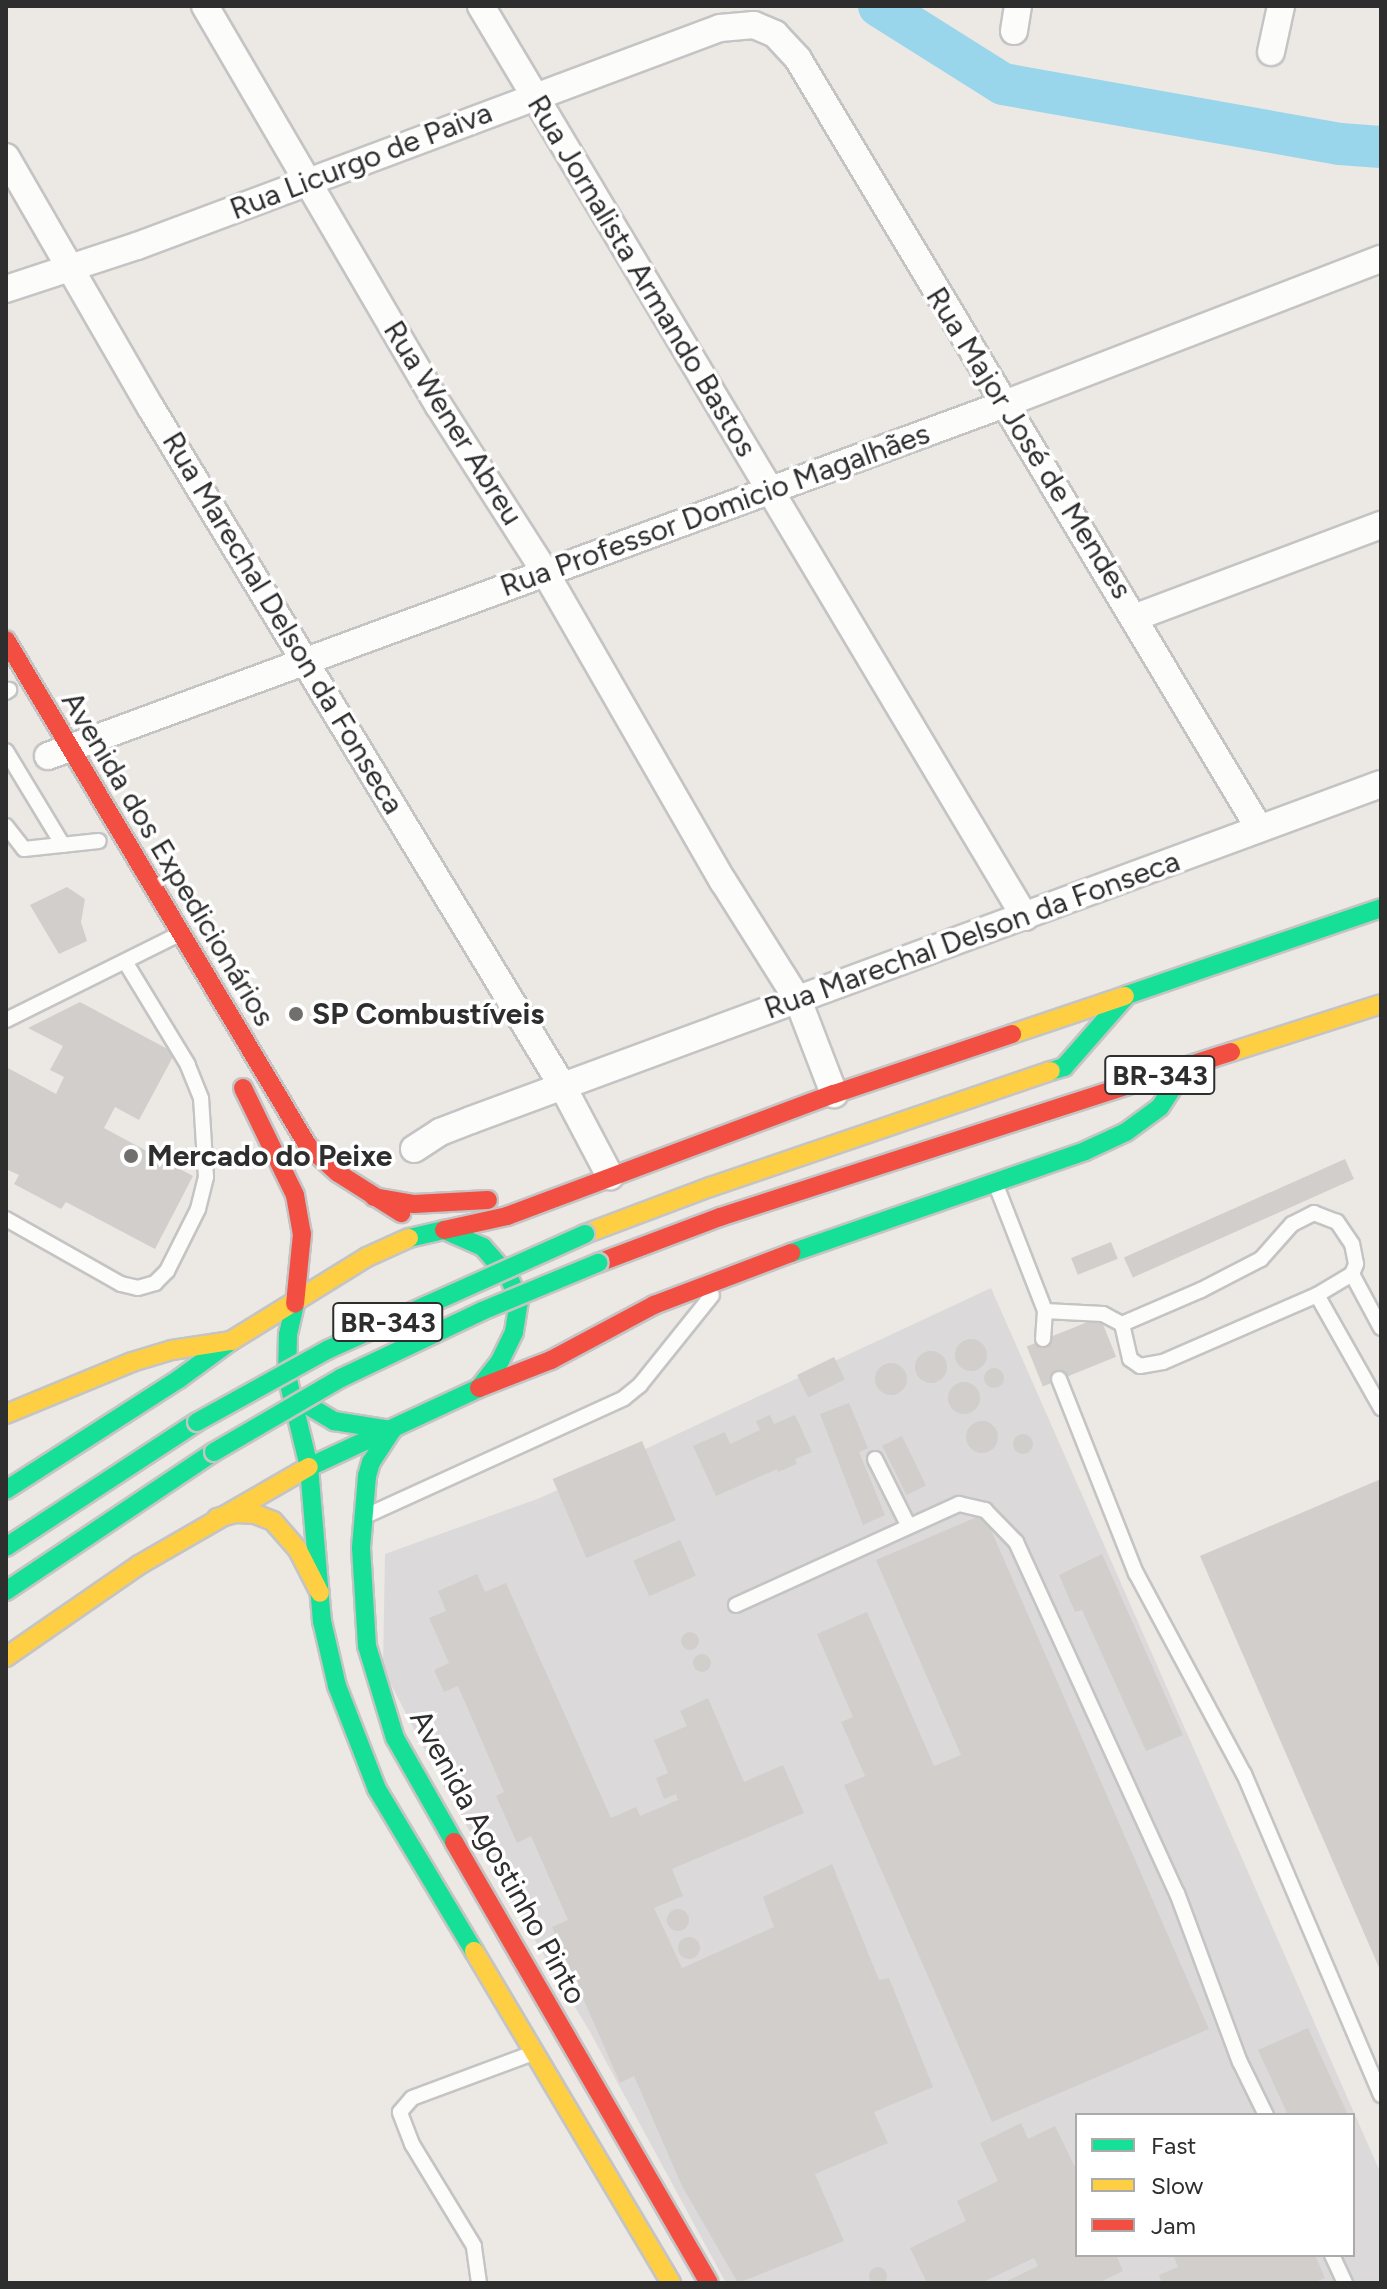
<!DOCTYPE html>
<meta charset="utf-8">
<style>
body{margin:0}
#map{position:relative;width:1387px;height:2289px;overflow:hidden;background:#ece8e4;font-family:Figtree,sans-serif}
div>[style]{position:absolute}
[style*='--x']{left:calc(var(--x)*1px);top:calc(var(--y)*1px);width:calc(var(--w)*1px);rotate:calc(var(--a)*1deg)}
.industrial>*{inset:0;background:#dcd9db}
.river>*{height:42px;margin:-21px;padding:0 21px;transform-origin:21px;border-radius:21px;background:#99d6ec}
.building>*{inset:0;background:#d1cecb;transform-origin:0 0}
.round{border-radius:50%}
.roads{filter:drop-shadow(2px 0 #c5c4c5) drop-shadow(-2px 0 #c5c4c5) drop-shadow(0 2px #c5c4c5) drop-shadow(0 -2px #c5c4c5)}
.lane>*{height:14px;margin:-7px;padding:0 7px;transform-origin:7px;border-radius:7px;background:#fcfcfb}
.street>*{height:26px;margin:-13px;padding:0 13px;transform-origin:13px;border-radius:13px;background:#fcfcfb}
.fast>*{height:18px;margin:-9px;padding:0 9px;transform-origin:9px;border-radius:9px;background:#16e098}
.slow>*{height:18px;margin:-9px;padding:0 9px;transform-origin:9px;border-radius:9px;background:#ffcf43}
.jam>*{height:18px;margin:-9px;padding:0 9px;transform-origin:9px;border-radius:9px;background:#f24e42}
.bridges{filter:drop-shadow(2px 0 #c6c5c4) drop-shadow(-2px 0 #c6c5c4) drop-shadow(0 2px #c6c5c4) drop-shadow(0 -2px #c6c5c4)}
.fast-bridge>*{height:18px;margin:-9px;padding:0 9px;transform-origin:9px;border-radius:9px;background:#16e098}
.dots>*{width:22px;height:22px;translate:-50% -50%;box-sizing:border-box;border:4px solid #fff;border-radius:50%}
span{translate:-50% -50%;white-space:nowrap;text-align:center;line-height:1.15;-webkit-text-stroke:7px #fff;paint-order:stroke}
.shield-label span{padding:2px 6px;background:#fff;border:2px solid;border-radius:6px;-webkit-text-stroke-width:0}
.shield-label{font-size:28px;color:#2e2e2e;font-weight:700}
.street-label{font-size:30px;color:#2e2e2e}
.poi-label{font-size:30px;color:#2e2e2e;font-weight:700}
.left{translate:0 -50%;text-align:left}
.frame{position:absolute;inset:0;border:8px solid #2e2e2e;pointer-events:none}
.legend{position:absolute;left:1075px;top:2113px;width:280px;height:144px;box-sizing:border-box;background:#fff;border:2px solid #ababab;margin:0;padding:10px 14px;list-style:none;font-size:24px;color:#2e2e2e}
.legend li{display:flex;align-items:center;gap:16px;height:40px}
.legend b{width:40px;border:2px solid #ababab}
</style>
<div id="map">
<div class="industrial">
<i style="clip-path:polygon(evenodd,991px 1288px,1381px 2174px,1381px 2283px,726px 2283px,590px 2032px,447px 1793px,383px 1669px,385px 1554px,540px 1498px,991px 1288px,1077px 2115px,1353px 2115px,1353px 2255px,1077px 2255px,1077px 2115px)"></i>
</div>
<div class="river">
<i style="--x:879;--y:6;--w:146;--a:32.2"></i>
<i style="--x:1003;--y:84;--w:342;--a:10.1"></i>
<i style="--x:1340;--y:144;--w:41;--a:4.2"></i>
</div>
<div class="building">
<i style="clip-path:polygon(67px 887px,85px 899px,81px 922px,87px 941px,59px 954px,30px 905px)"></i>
<i style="clip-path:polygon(80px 1002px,175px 1053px,139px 1120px,115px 1107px,104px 1128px,193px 1176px,155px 1249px,66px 1202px,61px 1209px,14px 1184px,19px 1175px,6px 1169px,6px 1067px,56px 1094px,64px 1077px,50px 1070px,63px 1046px,28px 1028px)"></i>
<i style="left:1345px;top:1159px;width:22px;height:242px;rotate:66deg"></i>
<i style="left:1111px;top:1242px;width:18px;height:43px;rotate:68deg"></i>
<i style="left:1100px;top:1317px;width:43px;height:79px;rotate:68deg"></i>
<i class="round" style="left:955px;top:1339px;width:32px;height:32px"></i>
<i class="round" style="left:915px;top:1351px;width:32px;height:32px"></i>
<i style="left:834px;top:1357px;width:25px;height:41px;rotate:64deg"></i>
<i class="round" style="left:875px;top:1363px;width:32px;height:32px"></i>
<i class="round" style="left:984px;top:1368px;width:20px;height:20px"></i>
<i class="round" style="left:948px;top:1382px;width:32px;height:32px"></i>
<i style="clip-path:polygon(849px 1403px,868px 1448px,859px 1452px,885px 1515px,863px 1525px,820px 1414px)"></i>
<i style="clip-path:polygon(770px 1415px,774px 1424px,795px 1415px,812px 1452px,795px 1459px,797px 1464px,778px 1472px,777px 1469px,716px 1496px,693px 1446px,725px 1432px,730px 1444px,760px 1430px,756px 1421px)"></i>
<i class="round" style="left:966px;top:1421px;width:32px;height:32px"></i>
<i class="round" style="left:1013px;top:1434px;width:20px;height:20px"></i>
<i style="left:902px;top:1436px;width:55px;height:22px;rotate:64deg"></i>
<i style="left:642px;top:1441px;width:86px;height:97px;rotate:67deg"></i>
<i style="clip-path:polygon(1381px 1479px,1381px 1972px,1200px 1556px)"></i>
<i style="clip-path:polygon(984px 1514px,1209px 2029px,992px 2122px,844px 1785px,865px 1776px,841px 1722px,853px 1717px,817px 1634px,867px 1612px,934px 1766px,961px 1755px,876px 1560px)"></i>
<i style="left:680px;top:1540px;width:39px;height:51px;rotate:66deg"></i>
<i style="clip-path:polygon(1102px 1554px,1183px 1735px,1146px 1751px,1082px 1610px,1075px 1612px,1059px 1575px)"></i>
<i style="clip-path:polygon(477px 1574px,485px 1592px,506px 1583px,611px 1818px,636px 1807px,640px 1816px,678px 1800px,676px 1794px,664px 1799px,656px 1778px,668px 1773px,654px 1740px,687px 1726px,680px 1711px,708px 1698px,744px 1782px,783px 1765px,804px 1813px,672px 1869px,683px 1896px,654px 1908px,682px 1968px,774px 1927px,763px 1897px,832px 1864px,879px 1980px,889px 1978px,933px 2087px,874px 2112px,888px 2143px,815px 2174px,844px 2241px,738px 2283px,682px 2186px,634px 2076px,620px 2083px,552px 1927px,568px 1920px,531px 1836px,517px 1843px,496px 1796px,504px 1792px,458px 1686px,444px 1692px,434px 1670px,449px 1663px,429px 1618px,446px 1611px,438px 1591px)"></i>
<i class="round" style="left:681px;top:1632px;width:18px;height:18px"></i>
<i class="round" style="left:693px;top:1654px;width:18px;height:18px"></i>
<i class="round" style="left:667px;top:1909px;width:22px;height:22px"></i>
<i class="round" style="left:678px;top:1937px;width:22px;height:22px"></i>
<i style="clip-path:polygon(1308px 2028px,1348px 2115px,1288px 2115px,1258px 2050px)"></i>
<i style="clip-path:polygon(1021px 2123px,1028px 2139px,1055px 2126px,1077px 2171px,1077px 2255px,1121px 2255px,1117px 2257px,1123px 2271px,1098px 2283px,1003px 2283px,1038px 2266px,1034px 2258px,981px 2283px,927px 2283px,910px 2248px,966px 2221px,957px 2201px,998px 2181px,980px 2143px)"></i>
<i style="clip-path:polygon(1177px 2255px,1315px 2255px,1325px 2278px,1313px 2283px,1162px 2283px,1159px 2275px,1178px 2267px,1174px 2257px)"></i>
<i class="round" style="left:869px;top:2267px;width:18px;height:18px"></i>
</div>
<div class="roads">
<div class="lane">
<i style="--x:6;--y:692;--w:4;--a:-34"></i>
<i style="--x:6;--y:751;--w:110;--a:58.8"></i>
<i style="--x:6;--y:826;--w:29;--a:52"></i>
<i style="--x:24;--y:849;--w:75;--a:-6.1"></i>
<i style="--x:6;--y:1020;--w:191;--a:-26.4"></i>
<i style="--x:996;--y:1185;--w:135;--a:68.7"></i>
<i style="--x:1045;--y:1311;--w:28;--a:94"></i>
<i style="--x:6;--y:1219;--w:132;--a:29.5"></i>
<i style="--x:121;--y:1284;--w:17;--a:13"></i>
<i style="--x:138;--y:1288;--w:18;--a:-16"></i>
<i style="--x:155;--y:1283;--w:17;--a:-45"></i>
<i style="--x:167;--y:1271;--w:69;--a:-63.4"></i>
<i style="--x:198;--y:1209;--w:33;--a:-76"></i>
<i style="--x:206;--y:1177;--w:79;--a:-93.6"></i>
<i style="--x:201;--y:1098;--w:35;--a:-112"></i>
<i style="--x:188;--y:1065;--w:119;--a:-121.3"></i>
<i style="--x:1352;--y:1274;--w:61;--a:61.8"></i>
<i style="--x:1317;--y:1295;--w:130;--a:60.5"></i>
<i style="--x:1045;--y:1311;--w:58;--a:3"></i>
<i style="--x:1103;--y:1314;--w:21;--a:28"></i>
<i style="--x:1122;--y:1324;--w:36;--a:77"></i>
<i style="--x:1130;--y:1359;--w:12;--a:35"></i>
<i style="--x:1140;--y:1366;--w:23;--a:-10"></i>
<i style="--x:1163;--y:1362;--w:168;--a:-23.5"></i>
<i style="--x:1317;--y:1295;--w:41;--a:-31"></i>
<i style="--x:1352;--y:1274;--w:11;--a:-68"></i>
<i style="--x:1356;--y:1264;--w:20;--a:-101"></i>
<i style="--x:1352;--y:1244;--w:27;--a:-124"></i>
<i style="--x:1337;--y:1222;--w:25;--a:-159"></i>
<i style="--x:1314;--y:1213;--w:25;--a:153"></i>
<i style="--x:1292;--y:1224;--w:47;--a:131.5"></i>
<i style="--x:1261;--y:1259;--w:68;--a:152.7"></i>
<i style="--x:1201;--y:1290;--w:86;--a:156.7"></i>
<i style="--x:1059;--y:1379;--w:209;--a:68.4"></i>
<i style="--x:1136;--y:1573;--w:228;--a:61.8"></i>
<i style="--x:1244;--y:1774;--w:349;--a:66.9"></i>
<i style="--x:875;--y:1459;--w:74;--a:63.4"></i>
<i style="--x:370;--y:1514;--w:279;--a:-24.5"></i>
<i style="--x:624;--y:1398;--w:21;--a:-39"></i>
<i style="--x:640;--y:1385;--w:115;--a:-51.3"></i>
<i style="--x:736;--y:1605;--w:245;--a:-24.4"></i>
<i style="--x:959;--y:1504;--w:27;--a:13"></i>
<i style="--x:985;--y:1510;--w:45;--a:45.9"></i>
<i style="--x:1016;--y:1542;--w:386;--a:65.4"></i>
<i style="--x:1177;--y:1893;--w:180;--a:69.6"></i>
<i style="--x:1240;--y:2062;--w:59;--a:63.9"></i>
<i style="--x:1332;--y:2255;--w:31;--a:65"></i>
<i style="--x:479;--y:2283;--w:37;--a:-98"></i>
<i style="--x:474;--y:2246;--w:119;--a:-121.3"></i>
<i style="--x:412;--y:2144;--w:34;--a:-111"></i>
<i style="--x:400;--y:2112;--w:18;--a:-49"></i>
<i style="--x:412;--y:2098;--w:126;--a:-20.4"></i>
</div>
<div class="street">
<i style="--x:205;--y:6;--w:463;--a:59.7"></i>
<i style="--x:439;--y:406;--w:197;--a:57.4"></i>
<i style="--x:545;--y:572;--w:357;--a:60.1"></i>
<i style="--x:723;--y:881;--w:141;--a:57.8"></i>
<i style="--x:798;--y:1000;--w:101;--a:69"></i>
<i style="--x:481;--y:6;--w:1061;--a:59.16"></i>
<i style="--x:1014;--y:31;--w:25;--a:-81"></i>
<i style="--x:1271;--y:52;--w:47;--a:-77.7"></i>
<i style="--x:6;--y:157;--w:290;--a:60"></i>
<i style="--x:151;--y:408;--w:794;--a:58.75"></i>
<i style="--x:563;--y:1087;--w:101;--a:62.2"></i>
<i style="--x:6;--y:289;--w:138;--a:-18.2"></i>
<i style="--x:137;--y:246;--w:622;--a:-20.5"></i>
<i style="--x:720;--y:28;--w:34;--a:-5"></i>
<i style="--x:754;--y:25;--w:23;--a:23"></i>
<i style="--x:775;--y:34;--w:34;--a:47"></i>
<i style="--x:798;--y:59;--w:897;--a:59.06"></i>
<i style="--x:1136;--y:617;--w:262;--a:-20.6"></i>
<i style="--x:48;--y:756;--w:1017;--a:-20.2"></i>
<i style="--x:1002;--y:405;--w:406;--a:-21.1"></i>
<i style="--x:414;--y:1149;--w:31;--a:-33"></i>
<i style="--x:440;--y:1132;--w:33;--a:-21"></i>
<i style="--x:471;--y:1120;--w:970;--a:-20.27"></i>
</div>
<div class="fast">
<i style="--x:1051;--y:1071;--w:14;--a:-17"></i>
<i style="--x:1064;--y:1067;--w:96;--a:-48.8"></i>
<i style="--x:1127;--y:995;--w:268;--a:-18.9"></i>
<i style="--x:791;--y:1253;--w:311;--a:-19.1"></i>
<i style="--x:1085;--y:1151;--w:45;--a:-24.9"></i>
<i style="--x:1126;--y:1132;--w:42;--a:-36.3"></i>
<i style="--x:1160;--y:1107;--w:49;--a:-56.6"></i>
<i style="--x:295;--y:1304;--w:32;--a:103"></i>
<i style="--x:288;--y:1335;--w:41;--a:91.4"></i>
<i style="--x:287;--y:1376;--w:94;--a:76.4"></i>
<i style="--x:309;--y:1467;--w:155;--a:85.2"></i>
<i style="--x:322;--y:1621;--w:67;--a:77"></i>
<i style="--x:337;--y:1686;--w:110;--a:68.8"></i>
<i style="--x:377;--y:1789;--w:189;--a:59.1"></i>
<i style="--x:294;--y:1397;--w:47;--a:31"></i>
<i style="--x:334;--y:1421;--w:59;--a:8.8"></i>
<i style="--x:392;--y:1430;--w:38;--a:123"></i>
<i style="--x:371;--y:1462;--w:15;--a:106"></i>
<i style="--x:367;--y:1476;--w:72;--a:94.8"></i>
<i style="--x:361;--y:1548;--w:98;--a:86.5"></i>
<i style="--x:367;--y:1646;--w:96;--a:73.1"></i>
<i style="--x:395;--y:1738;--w:120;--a:60.4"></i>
<i style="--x:309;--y:1467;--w:187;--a:-24.9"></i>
<i style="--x:479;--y:1388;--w:34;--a:-52"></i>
<i style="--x:500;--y:1361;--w:32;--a:-64"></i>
<i style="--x:514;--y:1332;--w:30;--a:-81"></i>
<i style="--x:519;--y:1302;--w:27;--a:-112"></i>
<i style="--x:509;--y:1277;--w:40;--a:-131"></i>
<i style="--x:483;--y:1247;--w:43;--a:-156.4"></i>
<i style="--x:444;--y:1230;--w:36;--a:167"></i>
<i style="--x:6;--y:1490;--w:206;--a:-32.7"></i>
<i style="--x:179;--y:1379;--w:64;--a:-36.2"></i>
<i style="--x:6;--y:1547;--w:228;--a:-33.2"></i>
<i style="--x:6;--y:1591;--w:250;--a:-33.8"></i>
</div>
<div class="slow">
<i style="--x:1012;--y:1034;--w:119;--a:-18.6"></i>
<i style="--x:1231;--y:1052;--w:157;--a:-17.7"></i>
<i style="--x:585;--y:1234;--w:134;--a:-20.6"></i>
<i style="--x:710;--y:1187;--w:360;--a:-18.8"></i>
<i style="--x:6;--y:1414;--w:136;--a:-22.4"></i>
<i style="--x:132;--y:1362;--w:42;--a:-16.7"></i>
<i style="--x:172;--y:1350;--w:60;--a:-8.7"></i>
<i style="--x:231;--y:1341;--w:160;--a:-31.7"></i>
<i style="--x:367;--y:1257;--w:46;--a:-24.3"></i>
<i style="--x:217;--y:1518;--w:20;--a:-15"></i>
<i style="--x:236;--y:1513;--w:19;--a:3"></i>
<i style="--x:255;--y:1514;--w:19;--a:21"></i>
<i style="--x:273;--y:1521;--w:38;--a:49"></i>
<i style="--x:298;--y:1550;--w:48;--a:62.9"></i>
<i style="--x:6;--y:1657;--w:162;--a:-34.7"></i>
<i style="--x:139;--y:1565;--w:196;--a:-30"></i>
<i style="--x:474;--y:1951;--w:386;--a:59.3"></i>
</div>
<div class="jam">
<i style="--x:6;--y:640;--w:589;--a:59.17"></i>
<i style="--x:308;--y:1146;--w:40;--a:42"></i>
<i style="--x:338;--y:1173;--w:75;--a:32.4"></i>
<i style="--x:243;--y:1088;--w:119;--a:64.1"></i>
<i style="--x:295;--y:1195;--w:40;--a:80"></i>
<i style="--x:302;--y:1234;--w:70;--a:95.7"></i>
<i style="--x:374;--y:1197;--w:41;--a:9.9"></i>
<i style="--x:414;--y:1204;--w:74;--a:-3.1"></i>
<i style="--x:444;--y:1230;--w:65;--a:-12.5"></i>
<i style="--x:507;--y:1216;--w:349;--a:-20.5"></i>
<i style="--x:834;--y:1094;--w:188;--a:-18.6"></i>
<i style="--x:598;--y:1263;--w:130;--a:-20.7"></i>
<i style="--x:720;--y:1217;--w:537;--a:-17.9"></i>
<i style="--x:479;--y:1388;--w:77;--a:-21.3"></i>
<i style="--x:551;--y:1360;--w:117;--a:-28.1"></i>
<i style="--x:654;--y:1305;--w:147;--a:-20.8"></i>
<i style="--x:454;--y:1842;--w:509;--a:59.96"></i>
</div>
</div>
<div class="bridges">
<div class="fast-bridge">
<i style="--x:197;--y:1422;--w:149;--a:-29"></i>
<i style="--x:327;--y:1350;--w:283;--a:-24.2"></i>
<i style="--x:214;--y:1452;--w:147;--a:-30.2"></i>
<i style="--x:341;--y:1378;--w:156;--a:-25.4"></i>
<i style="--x:482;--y:1311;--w:126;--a:-22.5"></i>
</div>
</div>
<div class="dots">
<i style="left:296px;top:1014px;background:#706f6e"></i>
<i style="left:131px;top:1156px;background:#706f6e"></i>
</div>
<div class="shield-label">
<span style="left:1160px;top:1075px">BR-343</span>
<span style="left:388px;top:1322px">BR-343</span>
</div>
<div class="street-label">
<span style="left:361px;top:161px;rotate:-21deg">Rua Licurgo de Paiva</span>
<span style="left:642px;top:276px;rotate:59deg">Rua Jornalista Armando Bastos</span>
<span style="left:453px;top:423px;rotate:58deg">Rua Wener Abreu</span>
<span style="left:1029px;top:443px;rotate:58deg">Rua Major José de Mendes</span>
<span style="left:715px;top:510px;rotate:-20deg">Rua Professor Domicio Magalhães</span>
<span style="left:283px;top:623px;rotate:59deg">Rua Marechal Delson da Fonseca</span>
<span style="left:168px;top:859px;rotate:59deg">Avenida dos Expedicionários</span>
<span style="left:972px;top:935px;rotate:-20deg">Rua Marechal Delson da Fonseca</span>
<span style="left:498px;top:1857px;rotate:61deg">Avenida Agostinho Pinto</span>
</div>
<div class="poi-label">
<span class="left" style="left:312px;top:1014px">SP Combustíveis</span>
<span class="left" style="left:147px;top:1156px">Mercado do Peixe</span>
</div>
<div class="frame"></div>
<ul class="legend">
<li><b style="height:10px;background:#16e098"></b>Fast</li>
<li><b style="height:10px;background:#ffcf43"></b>Slow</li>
<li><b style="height:10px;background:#f24e42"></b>Jam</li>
</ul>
</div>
